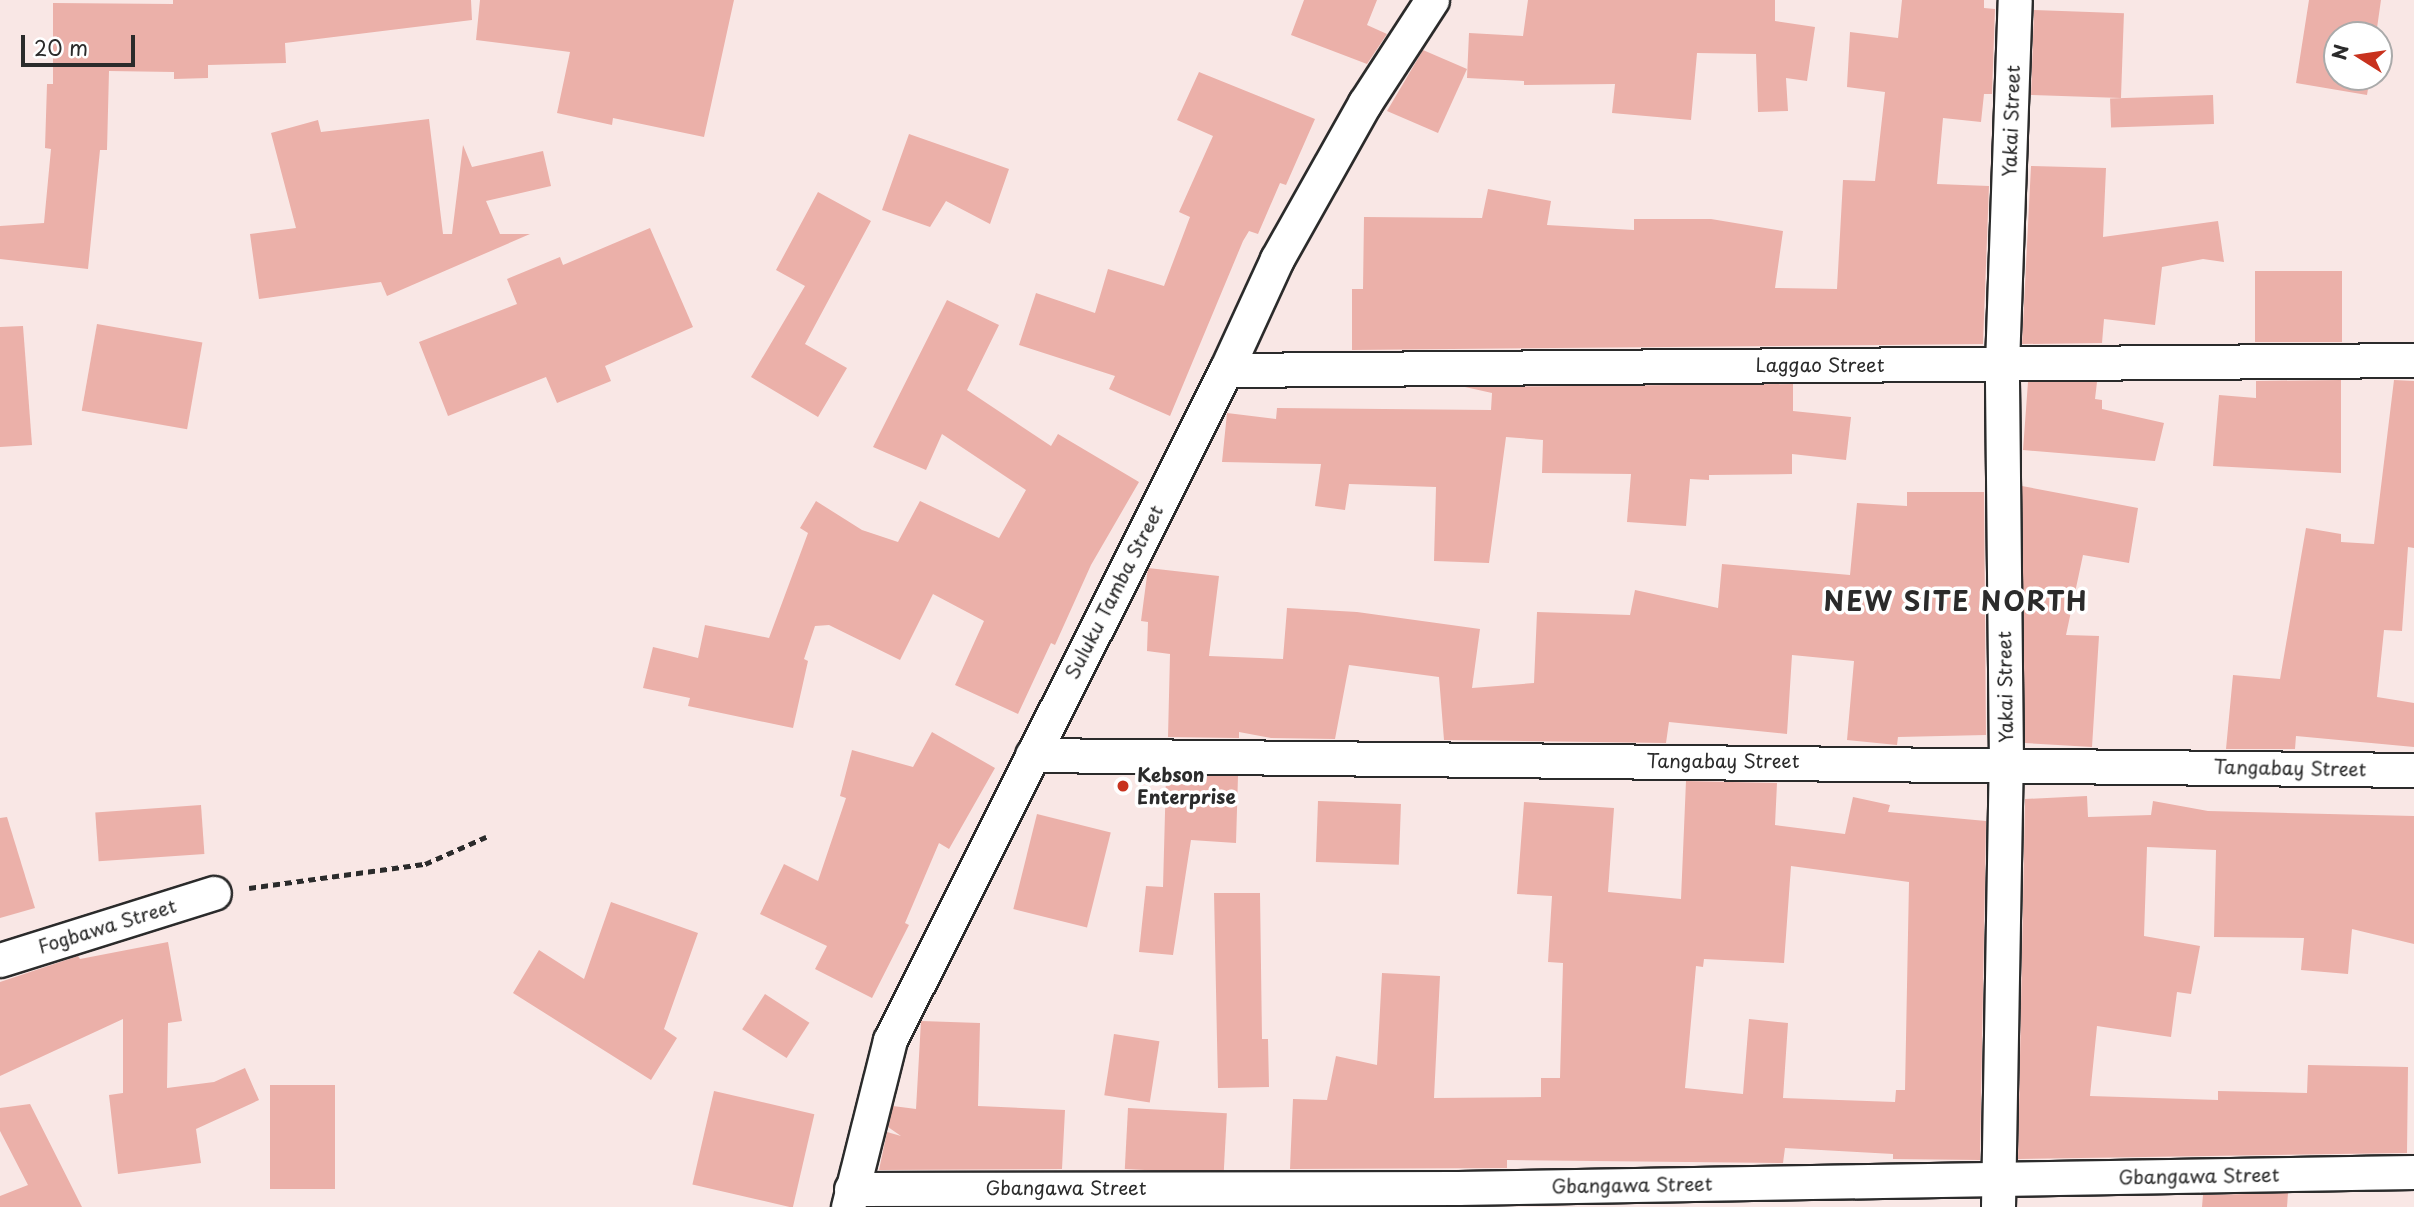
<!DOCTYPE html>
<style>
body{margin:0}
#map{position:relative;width:2414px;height:1207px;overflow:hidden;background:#f9e7e5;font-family:"Playpen Sans",sans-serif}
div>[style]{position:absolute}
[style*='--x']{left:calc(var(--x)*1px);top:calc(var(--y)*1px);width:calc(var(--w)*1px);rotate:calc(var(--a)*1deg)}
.building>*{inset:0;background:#ebb0a9;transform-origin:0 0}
.path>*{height:4.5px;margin-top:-2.25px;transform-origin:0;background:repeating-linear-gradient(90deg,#2b2b2b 0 7px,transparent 0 12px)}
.roads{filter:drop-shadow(2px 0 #2b2b2b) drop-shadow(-2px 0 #2b2b2b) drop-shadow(0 2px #2b2b2b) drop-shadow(0 -2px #2b2b2b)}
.street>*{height:33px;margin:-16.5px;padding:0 16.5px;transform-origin:16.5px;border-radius:16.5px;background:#fff}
.dots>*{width:19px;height:19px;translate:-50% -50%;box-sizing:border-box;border:4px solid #fff;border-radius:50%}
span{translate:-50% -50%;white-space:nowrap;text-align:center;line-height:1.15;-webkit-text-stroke:7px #fff;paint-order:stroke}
.street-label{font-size:19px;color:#2b2b2b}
.poi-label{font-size:19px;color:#2b2b2b;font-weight:700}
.left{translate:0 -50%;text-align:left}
.district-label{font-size:26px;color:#2b2b2b;font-weight:700;letter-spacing:2px}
.north{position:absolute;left:2323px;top:21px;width:70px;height:70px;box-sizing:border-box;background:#fff;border:2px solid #aaa;border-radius:50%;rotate:282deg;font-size:19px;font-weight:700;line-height:28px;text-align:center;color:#2b2b2b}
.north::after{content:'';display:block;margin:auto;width:24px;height:32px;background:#c8321e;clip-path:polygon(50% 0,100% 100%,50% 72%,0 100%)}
.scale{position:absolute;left:21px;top:35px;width:114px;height:32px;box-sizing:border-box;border:4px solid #2b2b2b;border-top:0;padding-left:9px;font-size:21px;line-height:24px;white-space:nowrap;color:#2b2b2b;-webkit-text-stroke:5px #fff;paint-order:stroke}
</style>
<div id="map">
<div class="building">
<i style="clip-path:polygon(173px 0,471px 0,472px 20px,285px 43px,286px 63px,208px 65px,208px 78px,174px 79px,174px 72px,109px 71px,107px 150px,100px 150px,88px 269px,0 259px,0 226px,44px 223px,51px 149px,45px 148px,47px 84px,53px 84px,53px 3px,173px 4px)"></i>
<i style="clip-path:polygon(480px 0,734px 0,704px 137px,613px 118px,612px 125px,557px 113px,570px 52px,476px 40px)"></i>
<i style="clip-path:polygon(1304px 0,1377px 0,1367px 25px,1387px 34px,1367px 64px,1291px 35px)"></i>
<i style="clip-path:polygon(1528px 0,1775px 0,1775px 21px,1815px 27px,1807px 81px,1786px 78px,1788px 111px,1758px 112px,1756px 54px,1697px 53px,1691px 120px,1612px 113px,1615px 84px,1524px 85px,1524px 81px,1467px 78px,1469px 33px,1523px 36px)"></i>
<i style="clip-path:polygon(1902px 0,1984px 0,1984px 8px,1995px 9px,1992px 94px,1984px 94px,1981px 122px,1943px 118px,1937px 184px,1989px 186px,1983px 344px,1352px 350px,1352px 289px,1363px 289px,1364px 217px,1482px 218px,1488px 189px,1551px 201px,1547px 225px,1634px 230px,1634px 219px,1711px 219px,1783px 231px,1775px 288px,1837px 289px,1843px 180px,1875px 181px,1885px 92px,1847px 87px,1850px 32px,1898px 38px)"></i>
<i style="clip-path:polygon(2309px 0,2381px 0,2376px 35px,2337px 35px,2337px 77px,2370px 77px,2367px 95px,2296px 83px)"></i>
<i style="left:2034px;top:10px;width:90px;height:85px;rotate:2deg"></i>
<i style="clip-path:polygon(1423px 50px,1467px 69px,1438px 133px,1387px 111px)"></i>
<i style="clip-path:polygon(1199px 72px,1315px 119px,1286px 185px,1280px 183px,1258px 234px,1249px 231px,1243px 241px,1170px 416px,1109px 389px,1115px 376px,1019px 345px,1036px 293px,1095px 313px,1108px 269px,1164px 286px,1190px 217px,1179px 212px,1213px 136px,1177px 120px)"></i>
<i style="left:2213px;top:95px;width:29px;height:103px;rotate:88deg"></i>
<i style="clip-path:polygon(429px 119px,443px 234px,452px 234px,463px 145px,472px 167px,543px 151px,551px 186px,486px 201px,500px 234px,530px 234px,387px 296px,381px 282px,259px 299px,250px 234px,296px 228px,271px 133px,318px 120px,321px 132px)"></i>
<i style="clip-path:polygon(909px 134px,1009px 169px,990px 224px,946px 201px,930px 227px,882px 210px)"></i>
<i style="clip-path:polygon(2031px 166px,2106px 168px,2103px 237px,2218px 221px,2224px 262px,2203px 259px,2162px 267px,2155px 325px,2104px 319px,2102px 343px,2022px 344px)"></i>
<i style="clip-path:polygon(818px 192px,871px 221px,805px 344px,847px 368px,818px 417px,751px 377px,805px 286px,776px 270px)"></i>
<i style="clip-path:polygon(650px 228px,693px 327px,605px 366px,611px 381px,557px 403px,546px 377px,448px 416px,419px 342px,517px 304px,507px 279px,560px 257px,563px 265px)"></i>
<i style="left:2255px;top:271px;width:87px;height:71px"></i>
<i style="clip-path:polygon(947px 300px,999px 325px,967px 390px,1051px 446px,1058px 434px,1139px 482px,1091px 565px,1055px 645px,1051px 643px,1018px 714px,955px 685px,984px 621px,933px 594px,900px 660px,829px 625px,815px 626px,804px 659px,808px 661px,793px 728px,688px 706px,690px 698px,643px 688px,653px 647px,698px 658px,705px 625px,769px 638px,808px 533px,800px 528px,816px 501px,862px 530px,898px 542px,920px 501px,999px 538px,1026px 490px,942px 434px,926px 470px,873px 447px)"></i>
<i style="left:97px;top:324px;width:107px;height:88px;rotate:10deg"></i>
<i style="clip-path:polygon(23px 326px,32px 445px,0 447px,0 327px)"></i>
<i style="clip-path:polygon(2341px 380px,2341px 473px,2213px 466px,2219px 395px,2256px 398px,2256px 381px)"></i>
<i style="clip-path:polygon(2394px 380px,2414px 381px,2414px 548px,2408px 547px,2402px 631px,2384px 630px,2377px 697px,2414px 703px,2414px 747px,2296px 736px,2295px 749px,2226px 749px,2233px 675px,2280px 679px,2306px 528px,2341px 534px,2341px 542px,2374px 544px)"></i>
<i style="clip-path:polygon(2028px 382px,2097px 382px,2095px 399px,2102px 400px,2102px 409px,2164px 423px,2155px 461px,2023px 450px)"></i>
<i style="clip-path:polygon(1793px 384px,1793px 411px,1851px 417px,1846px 460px,1792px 454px,1792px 474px,1709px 475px,1709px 480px,1690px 479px,1686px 526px,1627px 522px,1631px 474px,1542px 473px,1543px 440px,1506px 437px,1489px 563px,1434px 561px,1436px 487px,1349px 484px,1345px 510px,1315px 506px,1321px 464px,1222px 462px,1227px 413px,1276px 419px,1277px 408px,1491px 410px,1492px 393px,1465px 387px)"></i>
<i style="clip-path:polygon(2022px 486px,2138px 508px,2129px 563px,2083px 555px,2066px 635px,2099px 636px,2092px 747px,2025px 743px)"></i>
<i style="clip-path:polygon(1907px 492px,1984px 492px,1986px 735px,1898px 737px,1897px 745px,1847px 740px,1854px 661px,1792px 655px,1787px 734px,1669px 722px,1666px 743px,1444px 740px,1439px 677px,1349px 665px,1335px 739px,1271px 738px,1239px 732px,1239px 738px,1168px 737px,1170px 654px,1147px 651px,1148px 622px,1141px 621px,1148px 568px,1219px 576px,1209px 656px,1283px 659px,1287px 608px,1357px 612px,1480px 629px,1472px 688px,1534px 683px,1537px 612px,1630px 615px,1635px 590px,1718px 608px,1722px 564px,1850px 575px,1857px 503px,1907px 506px)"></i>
<i style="clip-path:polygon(932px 732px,995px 768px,949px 849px,939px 843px,905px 923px,909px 925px,872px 998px,815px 969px,827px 946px,760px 914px,784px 864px,818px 881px,846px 798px,840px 796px,852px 750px,913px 767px)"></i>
<i style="clip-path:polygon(1166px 776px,1238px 776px,1236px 843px,1191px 840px,1173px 955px,1139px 952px,1146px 886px,1163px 887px)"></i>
<i style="clip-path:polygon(evenodd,1686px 781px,1777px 783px,1775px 825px,1845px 834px,1853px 797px,1890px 805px,1888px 812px,1986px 821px,1980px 1160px,1893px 1159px,1893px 1154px,1785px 1148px,1783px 1163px,1507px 1160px,1507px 1168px,1290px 1169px,1293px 1099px,1327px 1100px,1336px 1056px,1377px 1065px,1382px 973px,1440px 976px,1434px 1098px,1541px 1097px,1541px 1078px,1560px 1078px,1563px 963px,1548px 962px,1552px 896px,1517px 894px,1524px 802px,1614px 808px,1608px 892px,1681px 899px,1686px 781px,1791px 866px,1909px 882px,1905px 1090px,1896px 1090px,1895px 1102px,1783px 1098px,1788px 1023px,1749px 1019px,1743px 1094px,1685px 1088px,1696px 966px,1703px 967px,1704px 959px,1784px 963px,1791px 866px)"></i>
<i style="clip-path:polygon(2087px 796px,2088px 817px,2151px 815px,2153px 801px,2208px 811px,2414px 816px,2414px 944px,2352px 929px,2348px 974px,2301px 970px,2304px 938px,2214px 937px,2216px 850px,2147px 847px,2144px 936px,2200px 946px,2191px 994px,2177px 992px,2171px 1037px,2097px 1026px,2090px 1096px,2218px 1100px,2218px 1091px,2307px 1093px,2308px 1065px,2408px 1067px,2407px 1153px,2018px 1159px,2025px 799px)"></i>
<i style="left:1318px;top:801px;width:83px;height:61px;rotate:2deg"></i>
<i style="left:201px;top:805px;width:49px;height:106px;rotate:86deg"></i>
<i style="left:1037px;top:814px;width:76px;height:98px;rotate:14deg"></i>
<i style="clip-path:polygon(7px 817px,35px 908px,0 918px,0 818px)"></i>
<i style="clip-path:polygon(1214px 893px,1260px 893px,1262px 1039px,1268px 1039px,1269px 1087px,1218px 1088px)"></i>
<i style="clip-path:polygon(611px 902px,698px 933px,664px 1029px,677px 1038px,651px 1080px,513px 993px,539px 950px,584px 979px)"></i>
<i style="clip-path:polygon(168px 942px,182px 1021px,168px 1023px,167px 1088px,214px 1082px,245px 1068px,259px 1100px,196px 1129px,201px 1163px,118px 1174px,109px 1095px,123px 1093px,123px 1019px,0 1076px,0 982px,78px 956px,80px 959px)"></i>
<i style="left:765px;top:994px;width:53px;height:42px;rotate:33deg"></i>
<i style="clip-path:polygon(921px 1021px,980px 1023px,978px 1106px,1065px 1110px,1062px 1169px,879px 1170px,887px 1132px,901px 1136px,888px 1127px,893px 1106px,916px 1109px)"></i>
<i style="left:1114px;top:1034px;width:46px;height:62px;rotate:9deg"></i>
<i style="left:270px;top:1085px;width:65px;height:104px"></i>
<i style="left:714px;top:1091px;width:103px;height:96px;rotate:13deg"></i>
<i style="clip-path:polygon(30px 1104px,82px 1207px,0 1207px,0 1196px,28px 1185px,0 1131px,0 1108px)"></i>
<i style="left:1128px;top:1108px;width:99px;height:61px;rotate:3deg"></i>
<i style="clip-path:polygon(2288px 1193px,2287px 1207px,2202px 1207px,2203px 1195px)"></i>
</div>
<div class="path">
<i style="--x:249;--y:888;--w:178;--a:-7.8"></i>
<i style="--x:425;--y:864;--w:67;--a:-23.9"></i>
</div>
<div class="roads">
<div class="street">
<i style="--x:1226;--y:370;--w:1188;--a:-0.48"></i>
<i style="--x:1032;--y:755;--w:1382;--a:0.62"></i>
<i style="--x:0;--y:960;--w:224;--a:-17.4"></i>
<i style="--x:851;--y:1189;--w:607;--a:-0.09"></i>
<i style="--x:1458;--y:1188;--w:956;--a:-0.96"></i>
<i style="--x:848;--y:1207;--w:172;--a:-75.9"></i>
<i style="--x:890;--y:1040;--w:750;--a:-63.37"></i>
<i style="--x:1226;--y:370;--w:122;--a:-65.3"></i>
<i style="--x:1277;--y:259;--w:179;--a:-60.6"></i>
<i style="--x:1365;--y:103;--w:123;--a:-57"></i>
<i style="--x:1998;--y:1207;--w:444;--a:-89"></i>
<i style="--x:2006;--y:763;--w:399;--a:-90.6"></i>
<i style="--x:2002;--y:364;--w:364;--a:-88"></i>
</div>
</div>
<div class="dots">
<i style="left:1123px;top:786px;background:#c8321e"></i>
</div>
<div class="street-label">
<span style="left:2011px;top:121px;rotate:-88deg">Yakai Street</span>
<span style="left:1820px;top:365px">Laggao Street</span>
<span style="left:1114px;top:592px;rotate:-63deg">Suluku Tamba Street</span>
<span style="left:2005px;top:687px;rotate:-91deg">Yakai Street</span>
<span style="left:1723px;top:761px">Tangabay Street</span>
<span style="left:2290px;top:768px;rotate:1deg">Tangabay Street</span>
<span style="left:107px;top:926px;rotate:-17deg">Fogbawa Street</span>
<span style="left:2199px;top:1176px;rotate:-1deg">Gbangawa Street</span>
<span style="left:1632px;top:1185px;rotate:-1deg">Gbangawa Street</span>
<span style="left:1066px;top:1188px">Gbangawa Street</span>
</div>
<div class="poi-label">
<span class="left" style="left:1137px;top:786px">Kebson<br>Enterprise</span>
</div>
<div class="district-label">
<span style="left:1956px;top:601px">NEW SITE NORTH</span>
</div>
<div class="north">N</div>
<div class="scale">20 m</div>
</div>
